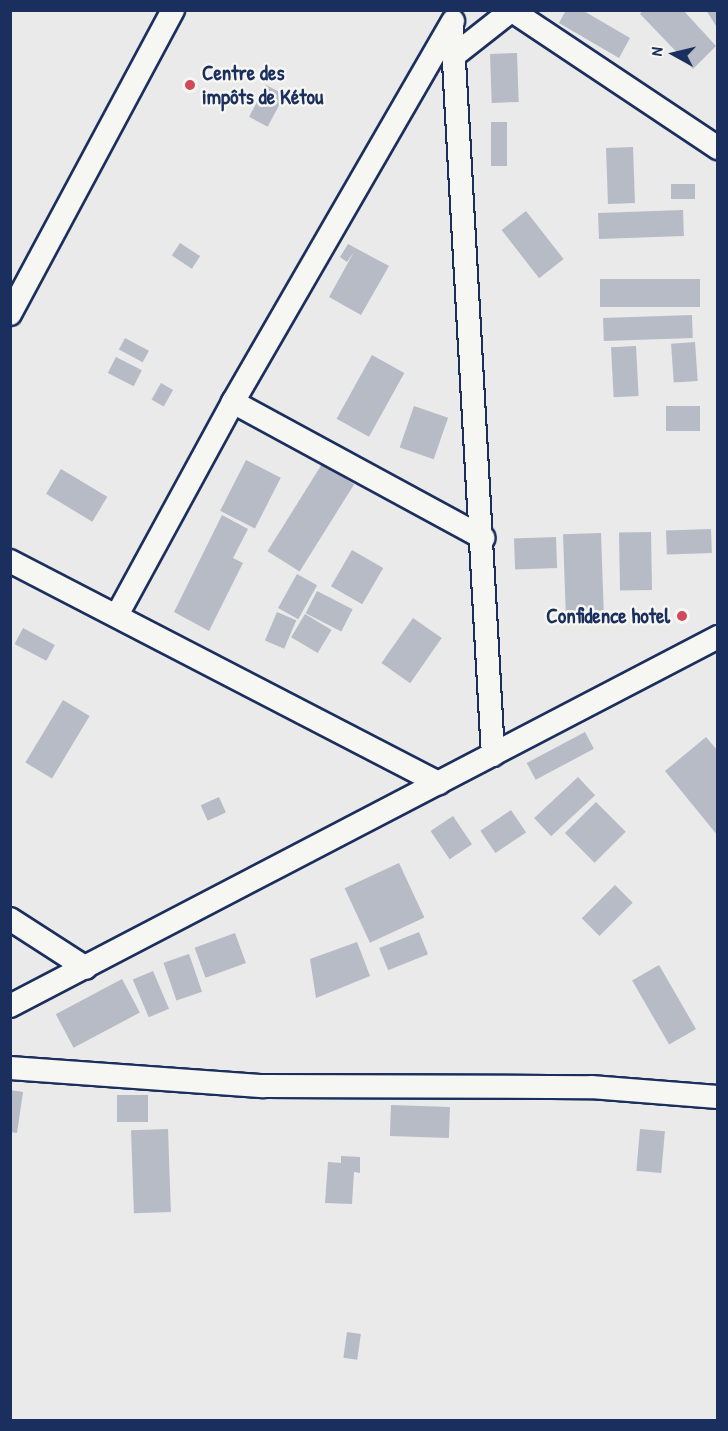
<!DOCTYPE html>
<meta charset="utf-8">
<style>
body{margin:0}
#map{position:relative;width:728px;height:1431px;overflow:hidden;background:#e9eae9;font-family:"Patrick Hand",sans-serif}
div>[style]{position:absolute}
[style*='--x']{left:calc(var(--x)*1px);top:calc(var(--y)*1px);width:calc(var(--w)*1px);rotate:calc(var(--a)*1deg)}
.building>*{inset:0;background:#b6bbc6;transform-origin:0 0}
.roads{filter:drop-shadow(2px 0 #1b2f5e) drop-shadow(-2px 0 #1b2f5e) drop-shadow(0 2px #1b2f5e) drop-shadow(0 -2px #1b2f5e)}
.minor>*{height:22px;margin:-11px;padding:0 11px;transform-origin:11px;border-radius:11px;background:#f6f6f2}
.dots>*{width:16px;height:16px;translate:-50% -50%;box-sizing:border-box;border:3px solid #f6f6f2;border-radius:50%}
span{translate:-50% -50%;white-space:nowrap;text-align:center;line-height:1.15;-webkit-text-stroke:5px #f6f6f2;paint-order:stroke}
.poi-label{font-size:21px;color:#1b2f5e;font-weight:700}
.left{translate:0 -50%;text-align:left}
.right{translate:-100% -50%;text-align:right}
.frame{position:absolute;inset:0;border:12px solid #1b2f5e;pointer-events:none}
.north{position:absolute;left:644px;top:24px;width:60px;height:60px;-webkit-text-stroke:4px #f6f6f2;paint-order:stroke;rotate:278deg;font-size:16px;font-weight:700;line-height:24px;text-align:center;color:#1b2f5e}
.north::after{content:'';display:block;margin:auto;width:21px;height:27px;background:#1b2f5e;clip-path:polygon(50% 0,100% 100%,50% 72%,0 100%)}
</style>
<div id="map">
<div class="building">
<i style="clip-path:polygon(566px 10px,582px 10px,630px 38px,619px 58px,559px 23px)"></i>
<i style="clip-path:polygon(643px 10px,683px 10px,716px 46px,693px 69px,640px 14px)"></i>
<i style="clip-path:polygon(706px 10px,718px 10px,718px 29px)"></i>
<i style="left:517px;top:53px;width:49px;height:27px;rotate:88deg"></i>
<i style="left:266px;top:85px;width:21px;height:36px;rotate:28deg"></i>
<i style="left:491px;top:122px;width:16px;height:44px"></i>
<i style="left:633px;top:147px;width:56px;height:27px;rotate:88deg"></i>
<i style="left:671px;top:184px;width:24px;height:15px"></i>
<i style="left:683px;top:210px;width:26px;height:85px;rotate:88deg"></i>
<i style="left:526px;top:211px;width:61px;height:31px;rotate:52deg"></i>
<i style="left:180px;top:243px;width:24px;height:15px;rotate:33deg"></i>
<i style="clip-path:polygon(348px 244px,389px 266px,361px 315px,329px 297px,354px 252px,347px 262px,340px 257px)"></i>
<i style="left:700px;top:279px;width:28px;height:100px;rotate:90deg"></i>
<i style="left:692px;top:315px;width:23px;height:89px;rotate:88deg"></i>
<i style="left:125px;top:338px;width:27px;height:13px;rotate:28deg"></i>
<i style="left:695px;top:342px;width:39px;height:24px;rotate:86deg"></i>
<i style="left:636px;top:346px;width:50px;height:25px;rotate:87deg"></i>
<i style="left:372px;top:355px;width:37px;height:73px;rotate:29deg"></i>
<i style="left:116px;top:357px;width:29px;height:18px;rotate:27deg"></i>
<i style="left:161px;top:383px;width:14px;height:19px;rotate:30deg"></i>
<i style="left:414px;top:406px;width:36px;height:44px;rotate:19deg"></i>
<i style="left:700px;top:406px;width:25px;height:34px;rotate:90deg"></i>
<i style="left:246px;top:460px;width:39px;height:57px;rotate:27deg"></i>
<i style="left:322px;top:464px;width:38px;height:103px;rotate:32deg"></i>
<i style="left:61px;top:469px;width:54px;height:29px;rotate:31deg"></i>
<i style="clip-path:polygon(222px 515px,248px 529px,233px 558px,243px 563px,209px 631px,174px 612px)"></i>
<i style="left:711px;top:529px;width:24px;height:45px;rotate:88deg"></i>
<i style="left:651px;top:532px;width:58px;height:32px;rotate:89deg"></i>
<i style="left:601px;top:533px;width:91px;height:38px;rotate:88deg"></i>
<i style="left:556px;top:537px;width:31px;height:42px;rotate:88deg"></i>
<i style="left:352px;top:550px;width:36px;height:42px;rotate:30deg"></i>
<i style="left:297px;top:574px;width:23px;height:39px;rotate:29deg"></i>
<i style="left:317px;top:591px;width:40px;height:25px;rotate:27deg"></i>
<i style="left:277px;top:612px;width:21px;height:31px;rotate:23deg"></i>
<i style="left:305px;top:614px;width:31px;height:27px;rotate:31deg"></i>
<i style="left:413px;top:618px;width:35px;height:55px;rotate:35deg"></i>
<i style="left:23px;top:628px;width:36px;height:18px;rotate:28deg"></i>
<i style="left:63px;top:700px;width:31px;height:73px;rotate:31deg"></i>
<i style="left:585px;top:732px;width:19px;height:66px;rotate:62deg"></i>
<i style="clip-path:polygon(706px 737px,718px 751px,718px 836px,665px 771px)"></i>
<i style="left:578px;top:777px;width:25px;height:60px;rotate:47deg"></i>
<i style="left:219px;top:797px;width:17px;height:20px;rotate:66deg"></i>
<i style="left:596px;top:802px;width:42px;height:44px;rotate:45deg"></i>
<i style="left:511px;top:810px;width:27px;height:37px;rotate:56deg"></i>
<i style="left:453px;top:816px;width:34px;height:27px;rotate:56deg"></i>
<i style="left:399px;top:863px;width:60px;height:60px;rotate:65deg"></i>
<i style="left:615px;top:885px;width:25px;height:47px;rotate:45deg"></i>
<i style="left:419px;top:932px;width:24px;height:43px;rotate:68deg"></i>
<i style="left:235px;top:933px;width:32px;height:43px;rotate:70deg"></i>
<i style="clip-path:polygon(357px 942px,370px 976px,316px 998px,310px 959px)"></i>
<i style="left:189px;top:954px;width:40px;height:27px;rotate:71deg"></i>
<i style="left:659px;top:965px;width:74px;height:31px;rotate:60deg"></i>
<i style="left:153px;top:971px;width:41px;height:22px;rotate:67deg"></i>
<i style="left:122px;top:979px;width:38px;height:75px;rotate:62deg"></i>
<i style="clip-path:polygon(10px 1090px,23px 1092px,17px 1133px,10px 1132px)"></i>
<i style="left:117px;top:1095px;width:31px;height:27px"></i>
<i style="left:391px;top:1105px;width:59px;height:31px;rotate:2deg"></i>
<i style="left:168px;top:1129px;width:83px;height:37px;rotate:88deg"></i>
<i style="left:640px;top:1129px;width:25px;height:42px;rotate:5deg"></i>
<i style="clip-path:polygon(341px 1156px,360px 1157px,360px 1173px,354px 1172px,352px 1204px,325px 1203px,328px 1162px,341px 1163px)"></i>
<i style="left:347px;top:1332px;width:14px;height:26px;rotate:8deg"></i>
</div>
<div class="roads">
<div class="minor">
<i style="--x:511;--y:10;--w:249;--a:33.7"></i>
<i style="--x:452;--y:26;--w:730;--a:86.78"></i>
<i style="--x:456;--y:54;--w:71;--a:-38.2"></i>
<i style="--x:10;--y:314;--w:345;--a:-61.8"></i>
<i style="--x:233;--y:402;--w:285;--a:28.5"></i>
<i style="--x:10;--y:561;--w:483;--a:27.4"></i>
<i style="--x:117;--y:615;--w:243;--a:-61.4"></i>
<i style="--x:233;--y:402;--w:440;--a:-60"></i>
<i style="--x:10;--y:919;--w:90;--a:32.8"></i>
<i style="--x:10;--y:1006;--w:798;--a:-27.53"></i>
<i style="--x:10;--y:1068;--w:254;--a:4.1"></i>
<i style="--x:263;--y:1086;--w:328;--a:0.2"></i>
<i style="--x:591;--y:1087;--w:127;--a:4.5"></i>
</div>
</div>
<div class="dots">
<i style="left:190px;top:85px;background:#d1495b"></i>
<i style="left:682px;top:616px;background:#d1495b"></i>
</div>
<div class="poi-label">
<span class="left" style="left:202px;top:85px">Centre des<br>impôts de Kétou</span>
<span class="right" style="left:670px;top:616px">Confidence hotel</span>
</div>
<div class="frame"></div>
<div class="north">N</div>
</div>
